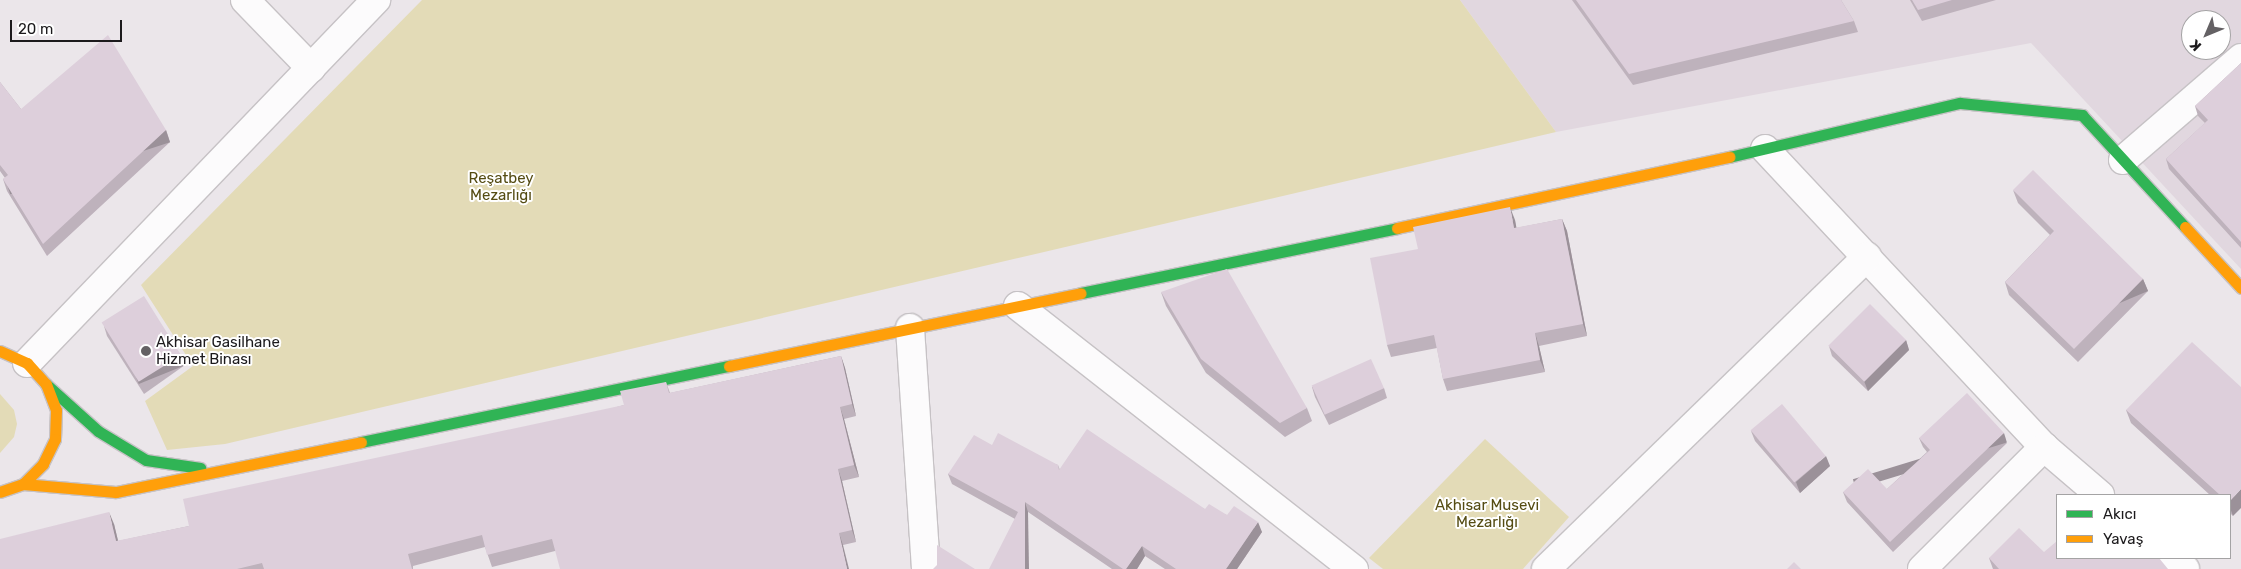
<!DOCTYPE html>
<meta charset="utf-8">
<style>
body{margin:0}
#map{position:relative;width:2241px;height:569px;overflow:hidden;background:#ebe6ea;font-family:Rubik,sans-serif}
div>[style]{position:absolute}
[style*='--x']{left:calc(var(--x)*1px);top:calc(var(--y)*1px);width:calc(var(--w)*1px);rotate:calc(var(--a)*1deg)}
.built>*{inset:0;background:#e1d7df}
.green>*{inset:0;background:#e3dbb7}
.roads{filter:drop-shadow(1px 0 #c6c2c5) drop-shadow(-1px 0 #c6c2c5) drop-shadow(0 1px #c6c2c5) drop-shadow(0 -1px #c6c2c5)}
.street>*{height:28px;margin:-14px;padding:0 14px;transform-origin:14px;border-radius:14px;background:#fcfbfc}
.fast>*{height:11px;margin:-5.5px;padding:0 5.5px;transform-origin:5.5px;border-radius:5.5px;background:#30b455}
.slow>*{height:11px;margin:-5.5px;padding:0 5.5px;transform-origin:5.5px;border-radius:5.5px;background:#ff9f0a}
.wall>*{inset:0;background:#beb2bc}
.shaded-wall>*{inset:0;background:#9b9199;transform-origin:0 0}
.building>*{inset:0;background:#ddcfdb;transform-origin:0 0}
.dots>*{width:14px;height:14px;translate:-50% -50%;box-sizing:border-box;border:2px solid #fff;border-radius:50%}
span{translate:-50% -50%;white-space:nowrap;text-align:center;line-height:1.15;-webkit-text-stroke:4px #fff;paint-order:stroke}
.park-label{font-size:15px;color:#554c13}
.poi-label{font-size:15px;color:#1c1a1c}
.left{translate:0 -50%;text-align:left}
.legend{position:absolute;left:2056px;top:494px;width:175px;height:65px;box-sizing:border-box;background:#fff;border:1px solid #a4a3a4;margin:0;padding:6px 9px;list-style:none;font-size:15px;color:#1c1a1c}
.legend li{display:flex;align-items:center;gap:10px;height:25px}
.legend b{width:25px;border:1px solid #a4a3a4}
.north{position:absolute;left:2181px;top:10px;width:50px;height:50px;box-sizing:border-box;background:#fff;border:1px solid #a4a3a4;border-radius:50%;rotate:225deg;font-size:14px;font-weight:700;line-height:20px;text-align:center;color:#1c1a1c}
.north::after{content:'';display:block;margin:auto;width:18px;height:22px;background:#646164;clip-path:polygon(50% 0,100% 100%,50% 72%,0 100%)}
.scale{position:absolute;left:10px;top:20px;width:112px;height:22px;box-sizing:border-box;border:2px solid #1c1a1c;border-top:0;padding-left:6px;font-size:15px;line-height:18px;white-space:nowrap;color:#1c1a1c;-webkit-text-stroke:4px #fff;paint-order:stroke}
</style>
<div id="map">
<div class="built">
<i style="clip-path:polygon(evenodd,1460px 0,2241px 0,2241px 269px,2031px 43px,1556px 132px,1460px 0,2191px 20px,2221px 20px,2221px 50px,2191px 50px,2191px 20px)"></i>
</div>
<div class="green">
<i style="clip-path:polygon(422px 0,1460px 0,1556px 132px,225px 444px,167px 450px,145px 401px,193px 366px,141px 285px)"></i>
<i style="clip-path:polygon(0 394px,14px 410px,17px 424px,14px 437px,0 453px)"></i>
<i style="clip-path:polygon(1485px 439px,1569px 517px,1523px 569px,1383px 569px,1369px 558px)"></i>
</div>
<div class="roads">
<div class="street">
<i style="--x:245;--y:0;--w:95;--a:45.9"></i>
<i style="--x:1765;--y:149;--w:408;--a:46.9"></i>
<i style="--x:2044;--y:447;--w:74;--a:40.6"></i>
<i style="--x:2123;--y:160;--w:156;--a:-40.8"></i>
<i style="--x:1018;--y:306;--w:427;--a:38.1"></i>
<i style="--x:910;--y:328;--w:242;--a:86.2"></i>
<i style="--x:27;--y:363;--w:504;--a:-46.13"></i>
<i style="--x:2172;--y:558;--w:17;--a:40"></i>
<i style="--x:1546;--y:569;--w:448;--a:-44.2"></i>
<i style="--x:1922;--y:569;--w:173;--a:-45"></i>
</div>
<div class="fast">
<i style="--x:1729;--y:157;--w:237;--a:-13.2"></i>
<i style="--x:1960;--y:103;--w:123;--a:5.6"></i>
<i style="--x:2082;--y:115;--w:152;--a:47.4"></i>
<i style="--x:1081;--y:293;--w:323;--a:-11.6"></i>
<i style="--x:46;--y:384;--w:70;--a:42.1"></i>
<i style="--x:98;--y:431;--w:56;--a:31.1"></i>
<i style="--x:146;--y:460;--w:55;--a:8.4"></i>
<i style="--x:361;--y:442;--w:376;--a:-11.7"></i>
</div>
<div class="slow">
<i style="--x:2185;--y:227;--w:83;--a:47.4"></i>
<i style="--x:1397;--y:228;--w:340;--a:-12.1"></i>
<i style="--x:0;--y:351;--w:30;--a:24"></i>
<i style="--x:27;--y:363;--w:28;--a:48"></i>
<i style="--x:46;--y:384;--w:28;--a:69"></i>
<i style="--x:56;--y:410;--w:29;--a:92"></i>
<i style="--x:55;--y:439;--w:28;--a:116"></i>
<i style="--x:43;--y:464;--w:28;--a:135"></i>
<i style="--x:23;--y:484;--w:24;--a:161"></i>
<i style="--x:729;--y:366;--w:359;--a:-11.7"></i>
<i style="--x:23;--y:484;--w:93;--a:4.9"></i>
<i style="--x:116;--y:492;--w:250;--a:-11.5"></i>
</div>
</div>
<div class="wall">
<i style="clip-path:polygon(1572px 0,1841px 0,1854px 21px,1858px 32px,1633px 85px)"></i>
<i style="clip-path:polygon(1910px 0,1996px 0,1922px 21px)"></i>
<i style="clip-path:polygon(2241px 63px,2241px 248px,2169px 169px,2166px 159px,2205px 123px,2198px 116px,2195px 106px)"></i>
<i style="clip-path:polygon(0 82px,21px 109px,166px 130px,170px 142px,47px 256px,7px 191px,3px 179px,5px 178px,0 171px)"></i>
<i style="clip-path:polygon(2013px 190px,2143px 279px,2148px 291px,2078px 362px,2009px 295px,2005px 282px,2050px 235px,2018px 203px)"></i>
<i style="clip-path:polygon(1562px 219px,1567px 231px,1587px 336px,1539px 346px,1545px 372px,1447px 391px,1443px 379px,1437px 348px,1391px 357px,1387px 345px,1418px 249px,1515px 220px,1516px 228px)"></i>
<i style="clip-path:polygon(1161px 292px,1307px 408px,1312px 421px,1285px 437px,1206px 373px,1166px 306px)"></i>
<i style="clip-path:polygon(104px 326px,181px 355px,185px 365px,144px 394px,107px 336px)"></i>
<i style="clip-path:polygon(1906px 340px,1909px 350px,1868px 391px,1832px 356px,1829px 346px)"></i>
<i style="clip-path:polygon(841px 356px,845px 368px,856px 416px,844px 419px,859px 477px,842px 481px,856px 542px,843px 545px,555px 551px,492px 567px,485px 547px,413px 566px,413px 569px,0 569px,114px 524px,118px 541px,189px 526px,624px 405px,666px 382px,670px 393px)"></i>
<i style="clip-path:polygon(1312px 387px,1384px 388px,1387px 398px,1329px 425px,1315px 397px)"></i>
<i style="clip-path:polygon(2241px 387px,2233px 516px,2230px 513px,2230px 495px,2210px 495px,2131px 423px,2126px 410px)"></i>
<i style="clip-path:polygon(1751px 431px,1830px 466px,1800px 493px,1755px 441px)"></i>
<i style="clip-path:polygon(1919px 438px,2007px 443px,1893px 552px,1847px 502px,1843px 492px,1887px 489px,1927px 452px,1923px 447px)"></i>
<i style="clip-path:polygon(992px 445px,1058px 465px,1060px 470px,1227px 515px,1262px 532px,1237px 569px,1165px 569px,1145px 556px,1137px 569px,1112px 569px,1028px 512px,1015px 519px,952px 484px,948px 474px)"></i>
<i style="clip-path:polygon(2044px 552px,2168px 569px,1993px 569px,1989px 558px)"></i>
</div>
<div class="shaded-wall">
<i style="left:166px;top:130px;width:13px;height:168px;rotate:72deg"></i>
<i style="clip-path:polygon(1510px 207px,1515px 220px,1519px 241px,1514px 228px)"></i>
<i style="clip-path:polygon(1562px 219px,1567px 231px,1587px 336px,1583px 324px)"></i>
<i style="left:2143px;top:279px;width:13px;height:98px;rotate:67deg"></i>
<i style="clip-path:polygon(1535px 333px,1539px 346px,1545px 372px,1540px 360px)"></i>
<i style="clip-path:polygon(1906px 340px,1909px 350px,1868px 391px,1864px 381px)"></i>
<i style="left:181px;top:355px;width:11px;height:50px;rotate:68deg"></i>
<i style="clip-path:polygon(841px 356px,845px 368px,856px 416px,852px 404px)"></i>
<i style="clip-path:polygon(840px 407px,844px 419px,859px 477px,854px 465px)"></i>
<i style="left:2004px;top:433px;width:10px;height:158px;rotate:73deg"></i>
<i style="clip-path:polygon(1826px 456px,1830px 466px,1800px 493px,1796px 482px)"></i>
<i style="clip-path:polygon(838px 469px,842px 481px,856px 542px,852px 530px)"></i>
<i style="clip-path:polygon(2241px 489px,2241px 508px,2233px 516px,2230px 508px,2230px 501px)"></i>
<i style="clip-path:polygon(1025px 502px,1028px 512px,1029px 569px,1025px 569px)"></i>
<i style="clip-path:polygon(109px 512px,114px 524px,121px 553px,116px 541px)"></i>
<i style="clip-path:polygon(1258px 522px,1262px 532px,1237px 569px,1226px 569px)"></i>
<i style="clip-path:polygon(839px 533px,843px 545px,849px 569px,847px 569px)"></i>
<i style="clip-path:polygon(1142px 546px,1145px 556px,1137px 569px,1126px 569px)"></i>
</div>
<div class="building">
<i style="clip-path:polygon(1576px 0,1841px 0,1854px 21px,1629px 74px)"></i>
<i style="clip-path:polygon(1912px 0,1952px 0,1918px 10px)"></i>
<i style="clip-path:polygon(108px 35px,166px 130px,43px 244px,3px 179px,8px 175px,0 165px,0 82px,21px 109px)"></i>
<i style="clip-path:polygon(2241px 63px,2241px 242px,2166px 159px,2208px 120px,2195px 106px)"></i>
<i style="clip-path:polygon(2033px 170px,2143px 279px,2074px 349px,2005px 282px,2054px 231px,2013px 190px)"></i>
<i style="clip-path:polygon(1510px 207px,1514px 228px,1562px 219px,1583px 324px,1535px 333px,1540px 360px,1443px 379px,1434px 335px,1387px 345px,1370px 258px,1418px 249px,1413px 227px)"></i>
<i style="clip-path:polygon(1227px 269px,1307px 408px,1280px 423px,1201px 359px,1161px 292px)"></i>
<i style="left:144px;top:296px;width:70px;height:50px;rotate:58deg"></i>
<i style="left:1870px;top:304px;width:51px;height:59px;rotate:45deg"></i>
<i style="clip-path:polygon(2192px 342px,2241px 387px,2241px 489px,2230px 501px,2230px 495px,2220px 495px,2126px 410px)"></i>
<i style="clip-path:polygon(841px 356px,852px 404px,840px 407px,854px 465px,838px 469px,852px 530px,839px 533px,847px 569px,560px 569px,552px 539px,487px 555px,482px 535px,408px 554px,412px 569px,264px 569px,262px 563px,237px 569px,0 569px,0 539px,109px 512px,116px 541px,189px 526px,183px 499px,624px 405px,620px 391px,666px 382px,669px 393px)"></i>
<i style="left:1371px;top:359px;width:32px;height:65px;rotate:66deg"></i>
<i style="clip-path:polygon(1967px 393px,2004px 433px,1890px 542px,1843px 492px,1868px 469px,1887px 489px,1930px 450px,1919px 438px)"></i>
<i style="left:1782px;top:404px;width:68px;height:41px;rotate:50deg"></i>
<i style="clip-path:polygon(1087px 429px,1205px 509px,1209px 504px,1227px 515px,1234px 506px,1258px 522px,1226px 569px,1176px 569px,1142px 546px,1126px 569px,1123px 569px,1025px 502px,1025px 569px,989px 569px,1018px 512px,948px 474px,974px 435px,992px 445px,998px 433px,1058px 465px,1059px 470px)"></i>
<i style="clip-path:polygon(2019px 528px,2044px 552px,2057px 541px,2057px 558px,2159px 558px,2168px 569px,1999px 569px,1989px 558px)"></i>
<i style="clip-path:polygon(937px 545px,975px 569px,933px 569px,937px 565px)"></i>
<i style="clip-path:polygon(1794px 562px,1801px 569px,1787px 569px)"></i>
</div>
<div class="dots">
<i style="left:146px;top:351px;background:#646164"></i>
</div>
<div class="park-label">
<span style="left:501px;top:187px">Reşatbey<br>Mezarlığı</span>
<span style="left:1487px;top:514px">Akhisar Musevi<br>Mezarlığı</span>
</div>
<div class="poi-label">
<span class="left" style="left:156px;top:351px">Akhisar Gasilhane<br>Hizmet Binası</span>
</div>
<ul class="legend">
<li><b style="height:6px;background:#30b455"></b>Akıcı</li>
<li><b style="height:6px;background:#ff9f0a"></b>Yavaş</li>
</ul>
<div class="north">K</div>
<div class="scale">20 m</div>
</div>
